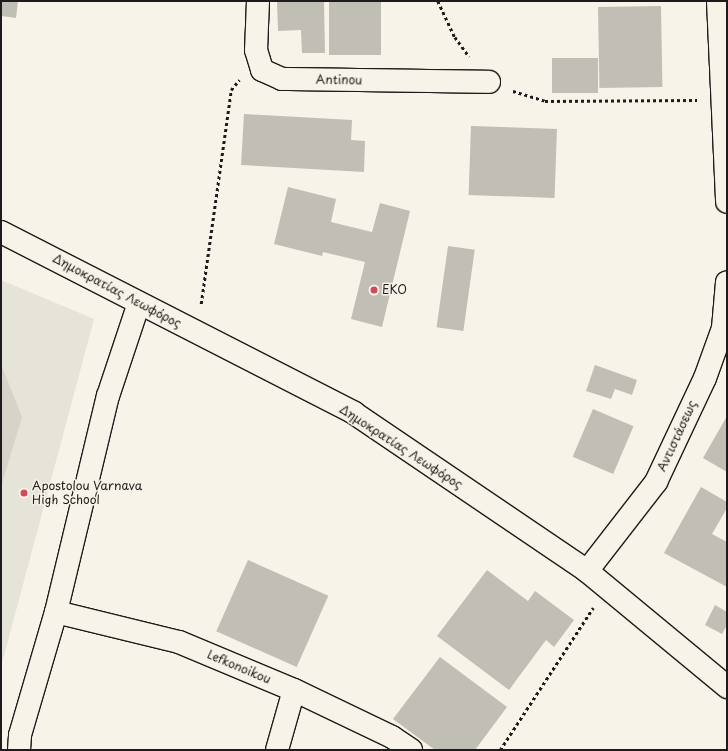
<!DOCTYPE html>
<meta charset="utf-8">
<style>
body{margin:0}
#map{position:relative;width:728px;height:751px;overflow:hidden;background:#f7f3e8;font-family:"Playpen Sans",sans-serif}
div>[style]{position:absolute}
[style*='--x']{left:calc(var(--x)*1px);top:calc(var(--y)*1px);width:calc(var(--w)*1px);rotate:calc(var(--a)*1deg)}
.built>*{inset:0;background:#e6e3d9}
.green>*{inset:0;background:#d7d3cb}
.building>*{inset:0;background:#c0beb5;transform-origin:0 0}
.path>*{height:2.5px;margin-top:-1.25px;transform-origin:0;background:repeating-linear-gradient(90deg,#1c1c1c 0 3px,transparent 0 6px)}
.roads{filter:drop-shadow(1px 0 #1c1c1c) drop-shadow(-1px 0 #1c1c1c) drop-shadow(0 1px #1c1c1c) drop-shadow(0 -1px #1c1c1c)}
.minor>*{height:22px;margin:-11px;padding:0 11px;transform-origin:11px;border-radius:11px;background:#f7f3e8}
.secondary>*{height:22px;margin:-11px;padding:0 11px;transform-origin:11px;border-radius:11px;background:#f7f3e8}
.dots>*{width:11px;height:11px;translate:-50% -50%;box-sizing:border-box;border:2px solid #f7f3e8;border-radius:50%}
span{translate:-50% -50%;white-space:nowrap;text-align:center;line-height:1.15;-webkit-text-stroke:3px #f7f3e8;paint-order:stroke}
.street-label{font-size:12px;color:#1c1c1c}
.poi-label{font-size:12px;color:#1c1c1c}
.left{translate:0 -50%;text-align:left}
.frame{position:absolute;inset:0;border:2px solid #1c1c1c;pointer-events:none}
</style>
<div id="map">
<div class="built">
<i style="clip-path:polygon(1px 280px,94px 319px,1px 667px)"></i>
</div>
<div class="green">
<i style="clip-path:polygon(1px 364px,22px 417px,1px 487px)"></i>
</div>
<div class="building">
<i style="clip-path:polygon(1px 1px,18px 1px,16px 18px,1px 16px)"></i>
<i style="clip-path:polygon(277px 1px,324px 1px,325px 53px,302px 53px,301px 30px,278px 31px)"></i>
<i style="left:329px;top:1px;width:52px;height:54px"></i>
<i style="left:661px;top:6px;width:81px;height:63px;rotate:89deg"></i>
<i style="left:598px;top:58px;width:35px;height:46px;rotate:90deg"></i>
<i style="clip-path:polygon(244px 114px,352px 120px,351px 140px,365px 141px,364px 172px,241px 165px)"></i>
<i style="left:471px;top:126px;width:86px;height:69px;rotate:2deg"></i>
<i style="clip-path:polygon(288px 187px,336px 199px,331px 222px,372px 232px,380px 203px,410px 211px,382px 327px,351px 319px,365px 262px,323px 252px,322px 256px,274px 244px)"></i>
<i style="left:448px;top:246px;width:27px;height:82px;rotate:8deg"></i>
<i style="clip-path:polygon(595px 365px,637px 380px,632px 395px,615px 389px,611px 399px,586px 391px)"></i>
<i style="left:593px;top:409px;width:44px;height:52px;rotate:23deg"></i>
<i style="clip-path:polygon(727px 416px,727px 472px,703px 458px)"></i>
<i style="clip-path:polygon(701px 487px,727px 502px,727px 508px,712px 534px,727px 542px,727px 587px,664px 553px)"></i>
<i style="left:248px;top:560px;width:88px;height:78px;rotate:24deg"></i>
<i style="clip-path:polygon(487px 570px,528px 601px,535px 591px,574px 620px,554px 647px,546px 640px,509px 690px,437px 636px)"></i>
<i style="clip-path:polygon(715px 605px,727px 612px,727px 625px,722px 634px,705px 625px)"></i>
<i style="clip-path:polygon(440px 657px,507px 707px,475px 750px,435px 750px,393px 719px)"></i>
</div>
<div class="path">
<i style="--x:438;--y:1;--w:40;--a:65"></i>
<i style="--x:455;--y:37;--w:24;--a:54"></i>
<i style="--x:513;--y:91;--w:34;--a:17"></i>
<i style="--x:545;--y:101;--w:152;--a:-0.4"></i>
<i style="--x:201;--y:304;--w:216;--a:-82"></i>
<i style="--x:231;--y:90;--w:13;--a:-51"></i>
<i style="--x:500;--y:750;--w:170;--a:-56.8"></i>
</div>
<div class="roads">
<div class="minor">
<i style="--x:258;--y:1;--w:49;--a:92.3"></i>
<i style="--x:256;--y:50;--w:21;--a:73"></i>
<i style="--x:262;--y:70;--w:22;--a:24"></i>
<i style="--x:282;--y:79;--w:207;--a:0.8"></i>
<i style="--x:718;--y:1;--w:201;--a:87.4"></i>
<i style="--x:587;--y:571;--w:113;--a:-52.2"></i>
<i style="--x:656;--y:482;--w:115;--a:-64.8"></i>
<i style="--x:705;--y:378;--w:53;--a:-70.2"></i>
<i style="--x:723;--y:328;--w:46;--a:-85"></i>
<i style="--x:56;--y:612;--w:127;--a:13.7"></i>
<i style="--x:179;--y:642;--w:125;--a:22.7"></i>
<i style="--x:294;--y:690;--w:109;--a:25.6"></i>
<i style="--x:392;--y:737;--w:23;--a:34"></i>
<i style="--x:19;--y:750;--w:15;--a:-86"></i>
<i style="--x:20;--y:735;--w:128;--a:-73.7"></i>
<i style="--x:56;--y:612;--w:222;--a:-76.5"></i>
<i style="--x:108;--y:396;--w:98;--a:-71.6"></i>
<i style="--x:277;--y:750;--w:62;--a:-74.2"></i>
</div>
<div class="secondary">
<i style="--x:1;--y:232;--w:397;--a:27.1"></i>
<i style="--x:354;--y:413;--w:282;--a:34.1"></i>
<i style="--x:587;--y:571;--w:182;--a:39.6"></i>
</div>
</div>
<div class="dots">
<i style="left:374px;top:290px;background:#d1495b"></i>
<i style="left:24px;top:493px;background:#d1495b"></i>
</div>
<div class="street-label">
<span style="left:339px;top:80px;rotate:1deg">Antinou</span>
<span style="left:117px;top:291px;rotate:28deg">Δημοκρατίας Λεωφόρος</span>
<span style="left:677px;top:436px;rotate:-65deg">Αντιστάσεως</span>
<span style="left:401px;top:447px;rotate:33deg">Δημοκρατίας Λεωφόρος</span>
<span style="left:239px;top:667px;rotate:23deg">Lefkonoikou</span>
</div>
<div class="poi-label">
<span class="left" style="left:382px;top:290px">EKO</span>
<span class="left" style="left:32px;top:493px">Apostolou Varnava<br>High School</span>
</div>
<div class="frame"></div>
</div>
